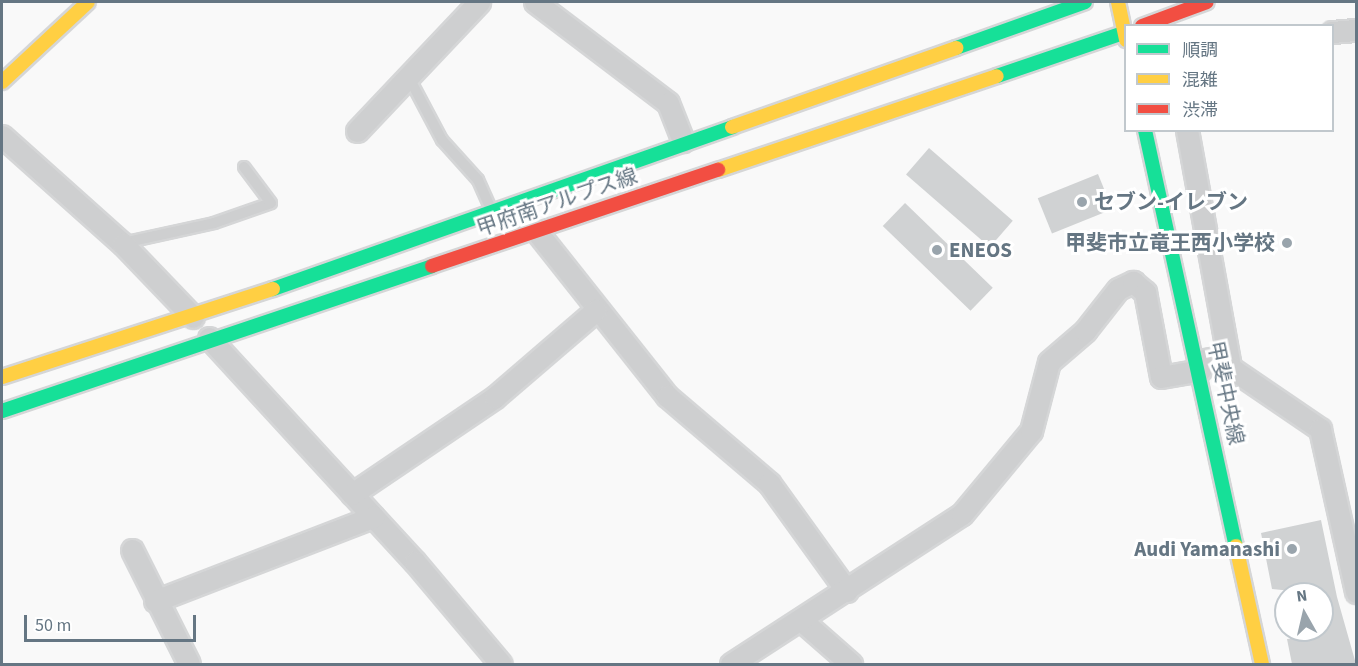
<!DOCTYPE html>
<meta charset="utf-8">
<style>
body{margin:0}
#map{position:relative;width:1358px;height:666px;overflow:hidden;background:#f9f9f9;font-family:"Source Sans 3","Noto Sans JP",sans-serif}
div>[style]{position:absolute}
[style*='--x']{left:calc(var(--x)*1px);top:calc(var(--y)*1px);width:calc(var(--w)*1px);rotate:calc(var(--a)*1deg)}
.building>*{inset:0;background:#d0d2d3;transform-origin:0 0}
.roads{filter:drop-shadow(2px 0 #d5d6d7) drop-shadow(-2px 0 #d5d6d7) drop-shadow(0 2px #d5d6d7) drop-shadow(0 -2px #d5d6d7)}
.lane>*{height:10px;margin:-5px;padding:0 5px;transform-origin:5px;border-radius:5px;background:#cecfd0}
.street>*{height:21px;margin:-10.5px;padding:0 10.5px;transform-origin:10.5px;border-radius:10.5px;background:#cecfd0}
.fast>*{height:14px;margin:-7px;padding:0 7px;transform-origin:7px;border-radius:7px;background:#16e098}
.slow>*{height:14px;margin:-7px;padding:0 7px;transform-origin:7px;border-radius:7px;background:#ffcf43}
.jam>*{height:14px;margin:-7px;padding:0 7px;transform-origin:7px;border-radius:7px;background:#f24e42}
.dots>*{width:16px;height:16px;translate:-50% -50%;box-sizing:border-box;border:3px solid #fff;border-radius:50%}
span{translate:-50% -50%;white-space:nowrap;text-align:center;line-height:1.15;-webkit-text-stroke:6px #fff;paint-order:stroke}
.street-label{font-size:21px;color:#657683}
.poi-label{font-size:21px;color:#657683;font-weight:700}
.left{translate:0 -50%;text-align:left}
.right{translate:-100% -50%;text-align:right}
.frame{position:absolute;inset:0;border:3px solid #657683;pointer-events:none}
.legend{position:absolute;left:1124px;top:24px;width:210px;height:108px;box-sizing:border-box;background:#fff;border:2px solid #c1c8cd;margin:0;padding:8px 10px;list-style:none;font-size:18px;color:#657683}
.legend li{display:flex;align-items:center;gap:12px;height:30px}
.legend b{width:30px;border:2px solid #c1c8cd}
.north{position:absolute;left:1274px;top:582px;width:60px;height:60px;box-sizing:border-box;background:#fff;border:2px solid #c1c8cd;border-radius:50%;rotate:352deg;font-size:16px;font-weight:700;line-height:24px;text-align:center;color:#657683}
.north::after{content:'';display:block;margin:auto;width:21px;height:27px;background:#99a4ac;clip-path:polygon(50% 0,100% 100%,50% 72%,0 100%)}
.scale{position:absolute;left:24px;top:615px;width:172px;height:27px;box-sizing:border-box;border:3px solid #657683;border-top:0;padding-left:8px;font-size:18px;line-height:21px;white-space:nowrap;color:#657683;-webkit-text-stroke:4px #fff;paint-order:stroke}
</style>
<div id="map">
<div class="building">
<i style="left:929px;top:148px;width:111px;height:35px;rotate:41deg"></i>
<i style="left:1098px;top:174px;width:38px;height:65px;rotate:68deg"></i>
<i style="left:905px;top:203px;width:122px;height:32px;rotate:44deg"></i>
<i style="clip-path:polygon(1321px 520px,1337px 597px,1356px 664px,1292px 664px,1287px 639px,1298px 638px,1296px 630px,1322px 630px,1322px 594px,1272px 589px,1261px 533px)"></i>
</div>
<div class="roads">
<div class="lane">
<i style="--x:407;--y:74;--w:75;--a:62.1"></i>
<i style="--x:442;--y:140;--w:54;--a:48"></i>
<i style="--x:478;--y:180;--w:30;--a:66"></i>
<i style="--x:123;--y:243;--w:93;--a:-12.4"></i>
<i style="--x:214;--y:223;--w:60;--a:-19.3"></i>
<i style="--x:271;--y:203;--w:45;--a:-126.9"></i>
</div>
<div class="street">
<i style="--x:535;--y:2;--w:167;--a:37.2"></i>
<i style="--x:668;--y:103;--w:41;--a:68.5"></i>
<i style="--x:1332;--y:32;--w:24;--a:-5"></i>
<i style="--x:1187;--y:130;--w:241;--a:79.7"></i>
<i style="--x:357;--y:131;--w:178;--a:-46.6"></i>
<i style="--x:2;--y:136;--w:162;--a:41.8"></i>
<i style="--x:123;--y:244;--w:101;--a:46.2"></i>
<i style="--x:537;--y:232;--w:209;--a:51.6"></i>
<i style="--x:667;--y:396;--w:134;--a:40.5"></i>
<i style="--x:769;--y:483;--w:133;--a:54.2"></i>
<i style="--x:209;--y:338;--w:304;--a:47.4"></i>
<i style="--x:415;--y:562;--w:133;--a:49.9"></i>
<i style="--x:1198;--y:361;--w:18;--a:-9"></i>
<i style="--x:1216;--y:358;--w:126;--a:34.3"></i>
<i style="--x:1320;--y:429;--w:167;--a:77.5"></i>
<i style="--x:352;--y:494;--w:173;--a:-34.1"></i>
<i style="--x:495;--y:397;--w:133;--a:-40.7"></i>
<i style="--x:132;--y:550;--w:127;--a:63.4"></i>
<i style="--x:155;--y:601;--w:234;--a:-21.1"></i>
<i style="--x:801;--y:620;--w:67;--a:41.3"></i>
<i style="--x:731;--y:664;--w:275;--a:-33"></i>
<i style="--x:962;--y:514;--w:108;--a:-50.3"></i>
<i style="--x:1031;--y:431;--w:71;--a:-75.4"></i>
<i style="--x:1049;--y:362;--w:48;--a:-40.7"></i>
<i style="--x:1085;--y:331;--w:53;--a:-51.8"></i>
<i style="--x:1118;--y:289;--w:17;--a:-25"></i>
<i style="--x:1133;--y:282;--w:16;--a:40"></i>
<i style="--x:1145;--y:292;--w:86;--a:79.3"></i>
<i style="--x:1161;--y:377;--w:40;--a:-10"></i>
</div>
<div class="fast">
<i style="--x:956;--y:48;--w:137;--a:-19.6"></i>
<i style="--x:997;--y:76;--w:136;--a:-18.8"></i>
<i style="--x:1145;--y:130;--w:426;--a:77.7"></i>
<i style="--x:273;--y:289;--w:487;--a:-19.4"></i>
<i style="--x:2;--y:411;--w:454;--a:-18.6"></i>
</div>
<div class="slow">
<i style="--x:1118;--y:2;--w:39;--a:78"></i>
<i style="--x:2;--y:82;--w:117;--a:-42.9"></i>
<i style="--x:732;--y:127;--w:238;--a:-19.4"></i>
<i style="--x:718;--y:170;--w:294;--a:-18.6"></i>
<i style="--x:2;--y:377;--w:285;--a:-18"></i>
<i style="--x:1236;--y:546;--w:121;--a:77.6"></i>
</div>
<div class="jam">
<i style="--x:1142;--y:26;--w:69;--a:-20.3"></i>
<i style="--x:432;--y:266;--w:302;--a:-18.6"></i>
</div>
</div>
<div class="dots">
<i style="left:1082px;top:202px;background:#99a4ac"></i>
<i style="left:1287px;top:243px;background:#99a4ac"></i>
<i style="left:937px;top:250px;background:#99a4ac"></i>
<i style="left:1292px;top:549px;background:#99a4ac"></i>
</div>
<div class="street-label">
<span style="left:557px;top:202px;rotate:-19deg">甲府南アルプス線</span>
<span style="left:1226px;top:393px;rotate:78deg">甲斐中央線</span>
</div>
<div class="poi-label">
<span class="left" style="left:1094px;top:202px">セブン-イレブン</span>
<span class="right" style="left:1275px;top:243px">甲斐市立竜王西小学校</span>
<span class="left" style="left:949px;top:250px">ENEOS</span>
<span class="right" style="left:1280px;top:549px">Audi Yamanashi</span>
</div>
<div class="frame"></div>
<ul class="legend">
<li><b style="height:8px;background:#16e098"></b>順調</li>
<li><b style="height:8px;background:#ffcf43"></b>混雑</li>
<li><b style="height:8px;background:#f24e42"></b>渋滞</li>
</ul>
<div class="north">N</div>
<div class="scale">50 m</div>
</div>
